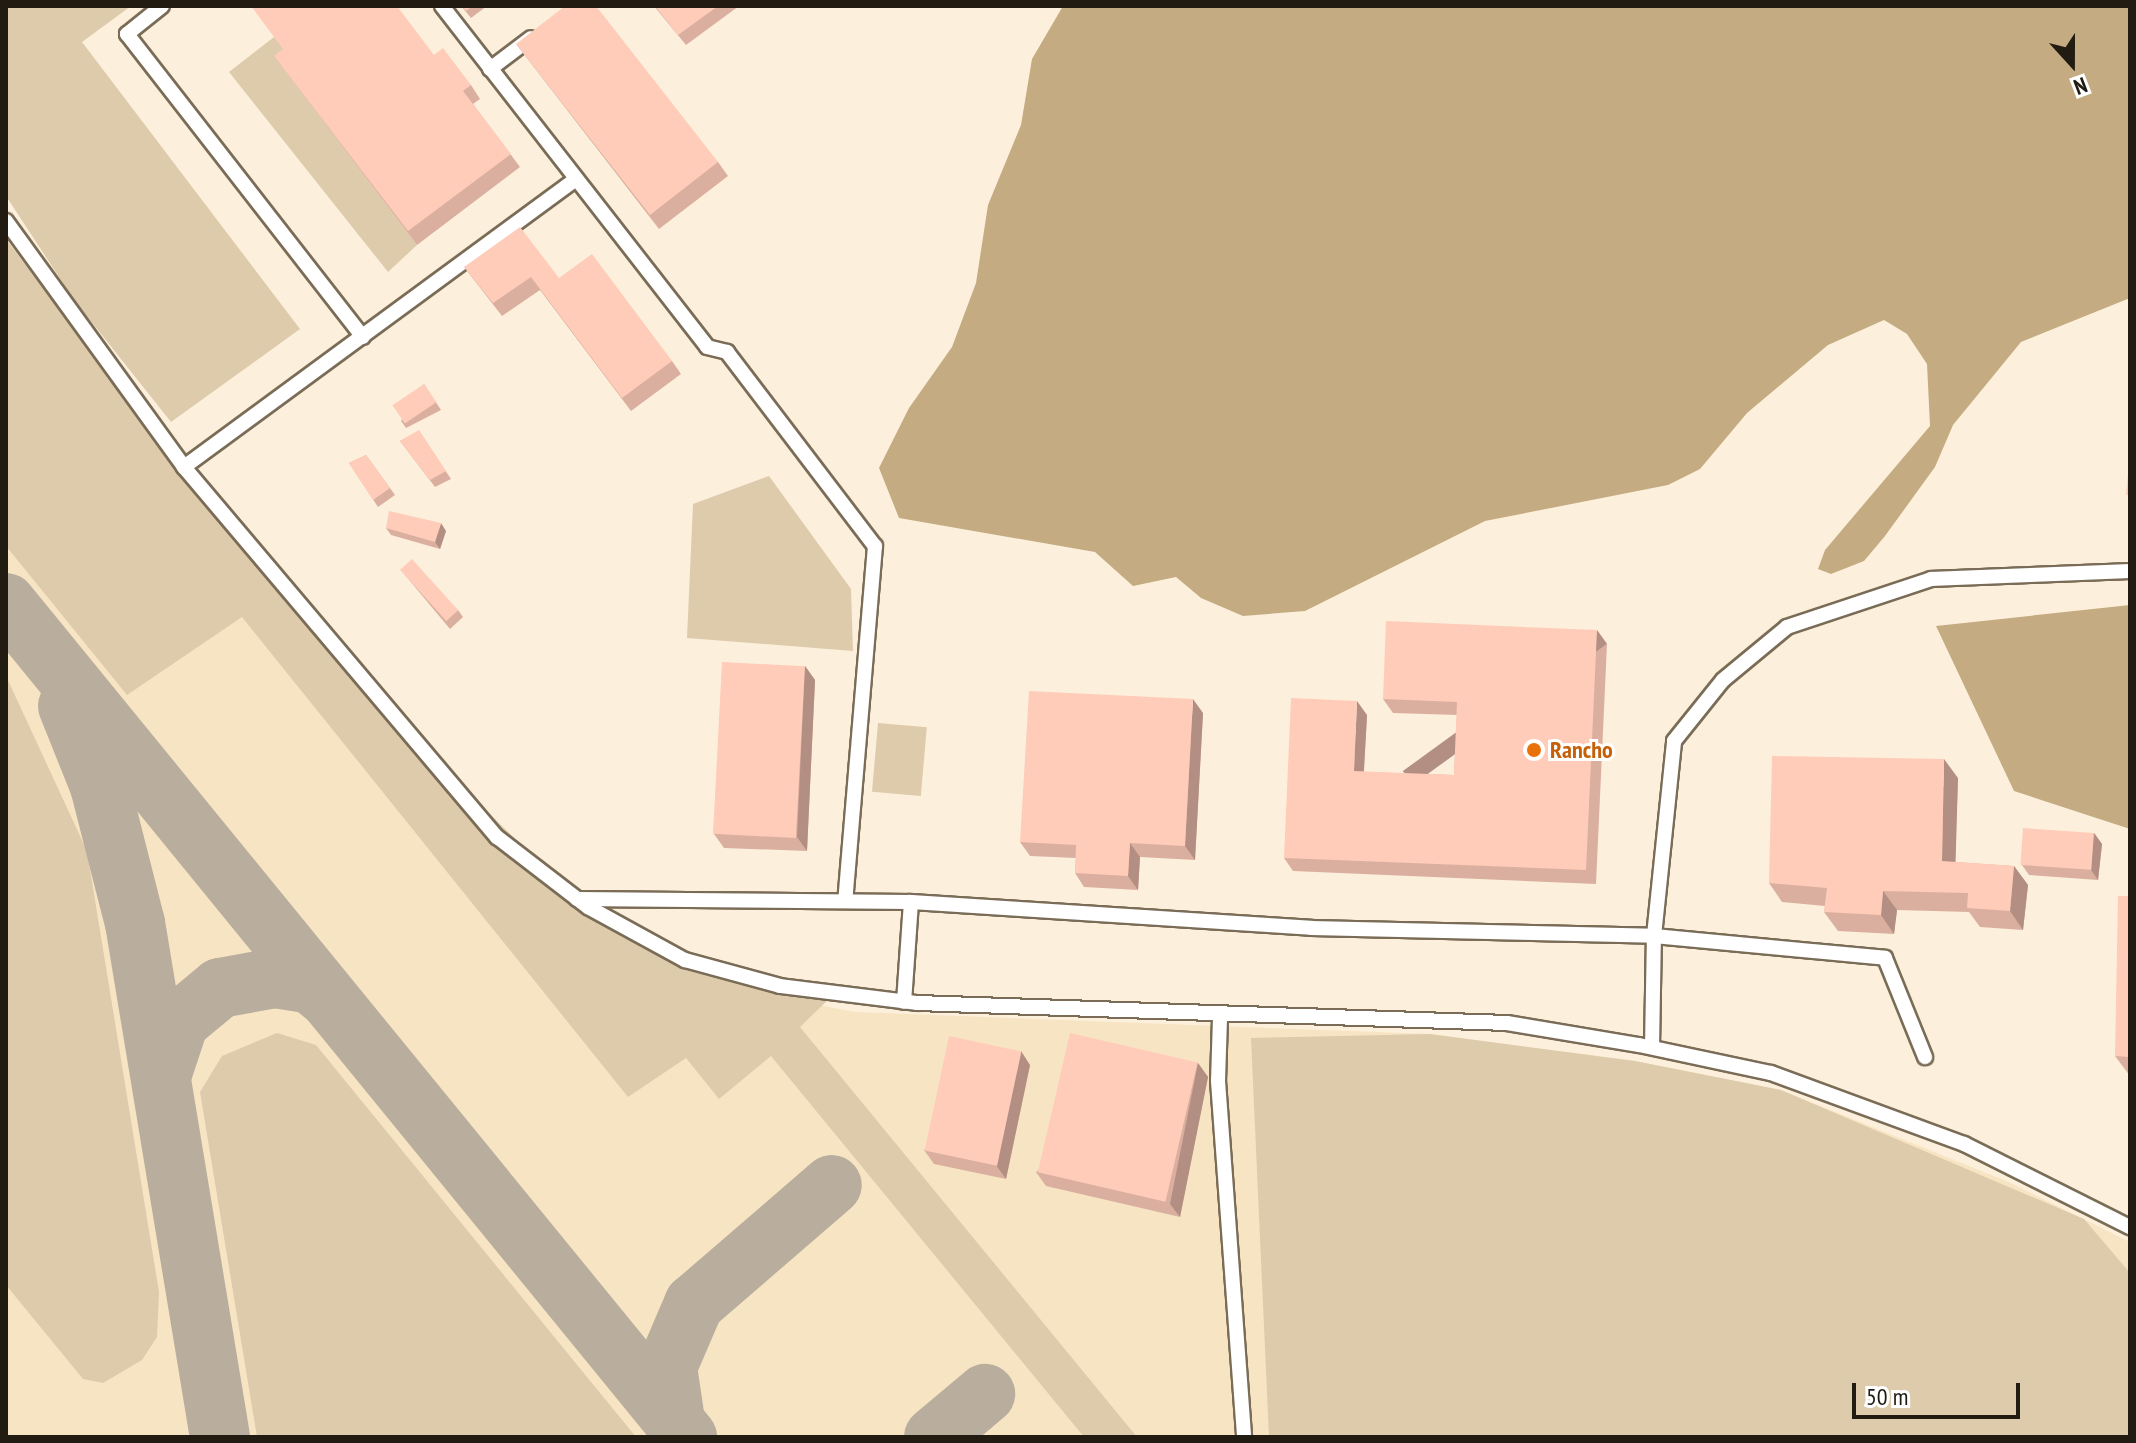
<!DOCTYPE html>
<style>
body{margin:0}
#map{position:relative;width:2136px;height:1443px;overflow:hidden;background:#fcf0dc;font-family:"PT Sans Narrow",sans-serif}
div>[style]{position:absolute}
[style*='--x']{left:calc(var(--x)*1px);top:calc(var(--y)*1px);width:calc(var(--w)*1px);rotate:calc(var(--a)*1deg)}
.built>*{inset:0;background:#f7e4c3}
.green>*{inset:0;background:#decbac;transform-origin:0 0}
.forest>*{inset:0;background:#c5ab82}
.taxiway>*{height:60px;margin:-30px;padding:0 30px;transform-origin:30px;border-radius:30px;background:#b9ae9e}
.roads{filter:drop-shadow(2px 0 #7a6c56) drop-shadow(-2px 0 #7a6c56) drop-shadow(0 2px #7a6c56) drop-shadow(0 -2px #7a6c56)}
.service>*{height:14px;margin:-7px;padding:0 7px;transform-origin:7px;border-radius:7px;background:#fff}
.wall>*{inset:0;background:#dbaf9f}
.shaded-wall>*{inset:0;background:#b28f82;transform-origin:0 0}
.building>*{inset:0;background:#ffccb9;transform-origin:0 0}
.dots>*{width:22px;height:22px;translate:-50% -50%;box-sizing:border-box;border:4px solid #fff;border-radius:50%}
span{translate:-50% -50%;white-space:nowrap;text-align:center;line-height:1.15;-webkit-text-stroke:6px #fff;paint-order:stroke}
.food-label{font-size:24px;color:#c56008;font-weight:700}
.left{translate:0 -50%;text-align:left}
.frame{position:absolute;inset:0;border:8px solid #211b12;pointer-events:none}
.north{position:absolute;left:2032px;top:24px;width:80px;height:80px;-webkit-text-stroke:6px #fff;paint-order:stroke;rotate:159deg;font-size:22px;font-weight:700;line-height:32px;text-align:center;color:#211b12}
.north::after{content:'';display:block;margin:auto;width:28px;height:36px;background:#211b12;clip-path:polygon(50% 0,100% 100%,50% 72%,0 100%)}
.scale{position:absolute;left:1852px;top:1383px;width:168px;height:36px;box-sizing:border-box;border:4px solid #211b12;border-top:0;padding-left:10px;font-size:24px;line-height:28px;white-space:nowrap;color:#211b12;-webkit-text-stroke:6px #fff;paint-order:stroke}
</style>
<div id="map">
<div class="built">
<i style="clip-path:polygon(6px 279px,524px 877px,702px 983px,855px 1012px,1430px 1034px,1635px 1061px,1781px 1090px,2011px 1183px,2130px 1242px,2130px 1437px,6px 1437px)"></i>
</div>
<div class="green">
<i style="clip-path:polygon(6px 6px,131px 6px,82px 42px,300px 329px,171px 422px,74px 300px,6px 196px)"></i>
<i style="clip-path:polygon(314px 6px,284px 69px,417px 245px,388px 272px,229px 72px)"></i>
<i style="clip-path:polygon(6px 239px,181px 473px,397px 724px,577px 899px,685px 960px,833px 995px,800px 1027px,1137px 1437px,1084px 1437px,771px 1056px,719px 1099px,686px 1058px,628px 1097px,242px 617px,127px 695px,6px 546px)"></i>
<i style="clip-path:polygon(769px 476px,851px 589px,853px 651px,687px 638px,693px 504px)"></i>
<i style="clip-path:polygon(6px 676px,87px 851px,159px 1292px,157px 1337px,142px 1360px,103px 1383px,83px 1379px,6px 1285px)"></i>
<i style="left:878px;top:723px;width:49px;height:69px;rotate:5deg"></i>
<i style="clip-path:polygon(277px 1033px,316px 1045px,636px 1437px,257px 1437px,200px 1092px,222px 1056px)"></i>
<i style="clip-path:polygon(1430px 1034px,1635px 1061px,1781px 1090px,2084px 1219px,2130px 1273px,2130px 1437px,1269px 1437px,1251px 1038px)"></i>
</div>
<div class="forest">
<i style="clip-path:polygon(1063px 6px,2130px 6px,2130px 298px,2021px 342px,1953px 425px,1935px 467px,1885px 536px,1864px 561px,1831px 574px,1818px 569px,1825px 550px,1930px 426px,1927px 364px,1907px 334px,1884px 320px,1828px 345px,1747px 413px,1700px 469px,1668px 485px,1485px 521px,1305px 611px,1243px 616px,1201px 598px,1176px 577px,1133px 586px,1095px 552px,899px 518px,879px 468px,909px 408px,952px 347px,976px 283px,988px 205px,1021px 125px,1032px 59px)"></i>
<i style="clip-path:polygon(2130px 605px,2130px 829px,2014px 791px,1936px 626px)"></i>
</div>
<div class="taxiway">
<i style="--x:6;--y:603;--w:1077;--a:50.77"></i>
<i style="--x:68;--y:706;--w:86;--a:68.2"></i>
<i style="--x:100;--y:786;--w:141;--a:75.7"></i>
<i style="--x:135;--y:923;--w:521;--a:80.61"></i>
<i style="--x:162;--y:1073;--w:54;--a:-71.6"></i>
<i style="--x:179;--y:1022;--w:53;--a:-39.7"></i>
<i style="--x:220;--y:988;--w:56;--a:-10.3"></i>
<i style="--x:275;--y:978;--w:36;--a:9"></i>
<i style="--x:311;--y:984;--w:21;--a:39"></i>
<i style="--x:675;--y:1421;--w:55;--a:-98.4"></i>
<i style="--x:667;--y:1367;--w:69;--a:-66.8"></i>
<i style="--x:694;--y:1304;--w:182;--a:-40.8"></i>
<i style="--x:934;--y:1437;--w:67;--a:-40.1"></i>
</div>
<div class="roads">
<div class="service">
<i style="--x:162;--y:6;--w:45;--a:141.3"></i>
<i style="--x:127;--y:34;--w:384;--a:52.1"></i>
<i style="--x:442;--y:6;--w:432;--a:52.1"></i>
<i style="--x:707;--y:347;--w:21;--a:14"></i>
<i style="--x:727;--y:352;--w:244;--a:52.7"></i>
<i style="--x:875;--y:546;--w:356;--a:94.8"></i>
<i style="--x:490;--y:69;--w:51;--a:-37.1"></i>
<i style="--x:6;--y:221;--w:304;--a:54.1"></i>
<i style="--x:184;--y:467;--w:485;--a:49.8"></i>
<i style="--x:497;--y:837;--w:115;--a:37.6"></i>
<i style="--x:588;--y:907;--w:111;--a:28.7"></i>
<i style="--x:685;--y:960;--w:98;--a:15.3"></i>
<i style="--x:780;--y:986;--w:138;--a:7.1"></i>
<i style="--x:917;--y:1003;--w:590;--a:1.94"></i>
<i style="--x:1507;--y:1023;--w:134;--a:9.5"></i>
<i style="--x:1639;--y:1045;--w:135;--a:12"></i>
<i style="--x:1771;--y:1073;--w:206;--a:20.2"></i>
<i style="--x:1964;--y:1144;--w:186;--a:26.6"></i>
<i style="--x:184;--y:467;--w:486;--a:-36.3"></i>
<i style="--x:577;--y:899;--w:334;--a:0.5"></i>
<i style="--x:911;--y:902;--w:100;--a:94"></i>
<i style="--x:911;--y:902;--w:401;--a:3.7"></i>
<i style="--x:1311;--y:928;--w:343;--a:1.3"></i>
<i style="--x:1654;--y:936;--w:232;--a:5.4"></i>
<i style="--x:1885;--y:958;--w:107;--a:68"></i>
<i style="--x:1220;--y:1018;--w:63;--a:91.8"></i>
<i style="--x:1218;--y:1081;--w:357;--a:85.8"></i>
<i style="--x:1652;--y:1047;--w:111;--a:-89"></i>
<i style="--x:1654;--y:936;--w:196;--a:-84.1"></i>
<i style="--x:1674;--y:741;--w:78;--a:-51.2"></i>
<i style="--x:1723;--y:680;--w:83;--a:-39.6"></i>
<i style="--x:1787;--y:627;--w:152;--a:-18.4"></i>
<i style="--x:1931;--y:579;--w:199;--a:-2.3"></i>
</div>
</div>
<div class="wall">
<i style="clip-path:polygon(461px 6px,487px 6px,471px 18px)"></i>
<i style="clip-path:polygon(654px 6px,739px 6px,686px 45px)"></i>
<i style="clip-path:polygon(516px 44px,718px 162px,728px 176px,659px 229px)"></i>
<i style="clip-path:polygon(434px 55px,471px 85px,480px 99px,473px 104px,520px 167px,417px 245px,274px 56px)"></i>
<i style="clip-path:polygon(464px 267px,559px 278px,672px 361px,681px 374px,631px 411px,540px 290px,502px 316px)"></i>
<i style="clip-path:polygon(424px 384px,441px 410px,406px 428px,401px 421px)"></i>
<i style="clip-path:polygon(419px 431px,451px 479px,435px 487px,400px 441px)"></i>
<i style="clip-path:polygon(366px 455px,395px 495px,378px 507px,349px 463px)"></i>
<i style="clip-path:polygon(386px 528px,446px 531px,440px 549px,391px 535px)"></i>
<i style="clip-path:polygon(400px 569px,458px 610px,463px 617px,450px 629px)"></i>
<i style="clip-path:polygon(1607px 644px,1596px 884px,1293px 871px,1284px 858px,1367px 715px,1364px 772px,1454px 775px,1457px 715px,1393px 713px,1383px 699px)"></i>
<i style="clip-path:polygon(805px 666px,815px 680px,807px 851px,724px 848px,714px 834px)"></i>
<i style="clip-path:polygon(1203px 713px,1195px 860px,1140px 857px,1138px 890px,1084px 887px,1075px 873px,1076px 858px,1030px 856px,1020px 842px)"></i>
<i style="clip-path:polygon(1958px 778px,1955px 862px,2014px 866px,2028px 885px,2023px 930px,1980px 927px,1969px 912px,1897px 910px,1894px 934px,1838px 931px,1824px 912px,1825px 906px,1782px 902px,1769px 883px)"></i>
<i style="clip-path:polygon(2094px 833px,2102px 844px,2098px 880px,2029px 875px,2022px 865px)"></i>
<i style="clip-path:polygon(2130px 896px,2130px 1076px,2115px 1056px)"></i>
<i style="clip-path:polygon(1198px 1063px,1208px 1077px,1180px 1217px,1046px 1186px,1036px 1172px)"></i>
<i style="clip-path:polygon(1030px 1065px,1006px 1179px,934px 1164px,924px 1150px)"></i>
</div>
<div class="shaded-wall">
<i style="clip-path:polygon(441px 523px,446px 531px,440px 549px,435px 542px)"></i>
<i style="left:1597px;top:630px;width:17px;height:240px;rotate:54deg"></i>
<i style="clip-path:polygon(805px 666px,815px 680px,807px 851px,797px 837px)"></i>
<i style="clip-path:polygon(1193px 699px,1203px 713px,1195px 860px,1185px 846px)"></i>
<i style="clip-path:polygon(1357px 701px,1367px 715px,1363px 785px,1354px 771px)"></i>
<i style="clip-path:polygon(1944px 759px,1958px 778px,1955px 880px,1942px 861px)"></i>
<i style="clip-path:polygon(2094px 833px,2102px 844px,2098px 880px,2091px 870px)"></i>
<i style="clip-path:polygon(1130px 843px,1140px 857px,1138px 890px,1128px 876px)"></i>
<i style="clip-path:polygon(2014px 866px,2028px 885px,2023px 930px,2010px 911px)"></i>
<i style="clip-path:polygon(1883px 891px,1897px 910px,1894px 934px,1881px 915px)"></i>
<i style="clip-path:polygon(1021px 1051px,1030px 1065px,1006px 1179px,996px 1165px)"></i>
<i style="clip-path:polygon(1198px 1063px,1208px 1077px,1180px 1217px,1170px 1204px)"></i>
</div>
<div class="building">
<i style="clip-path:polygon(251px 6px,397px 6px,434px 55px,443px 48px,471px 85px,463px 91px,511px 154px,408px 231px,274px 56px,283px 49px)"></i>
<i style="clip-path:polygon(462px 6px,473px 6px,466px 11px)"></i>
<i style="clip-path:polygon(565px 6px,596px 6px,718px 162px,650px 215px,516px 44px)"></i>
<i style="clip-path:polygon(655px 6px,718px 6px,678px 35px)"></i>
<i style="clip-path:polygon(520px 227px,559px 278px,592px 254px,672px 361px,622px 398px,531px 277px,493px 303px,464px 267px)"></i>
<i style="left:424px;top:384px;width:22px;height:38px;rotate:56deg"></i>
<i style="clip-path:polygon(419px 430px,446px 471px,430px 480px,400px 441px)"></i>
<i style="clip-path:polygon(2130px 453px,2130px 495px,2126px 495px)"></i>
<i style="clip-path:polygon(366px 455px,390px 488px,373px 500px,349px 463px)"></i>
<i style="clip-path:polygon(389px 511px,441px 523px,435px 542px,386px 528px)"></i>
<i style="left:412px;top:559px;width:69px;height:16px;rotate:48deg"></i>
<i style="clip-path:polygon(1386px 621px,1597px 630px,1586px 870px,1284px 858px,1291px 698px,1357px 701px,1354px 771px,1454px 775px,1457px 702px,1383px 699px)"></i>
<i style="left:722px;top:662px;width:83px;height:172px;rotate:3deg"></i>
<i style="clip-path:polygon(1029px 691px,1193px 699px,1185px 846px,1130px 843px,1128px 876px,1075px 873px,1076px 845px,1020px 842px)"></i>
<i style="clip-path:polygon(1772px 756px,1944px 759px,1942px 861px,2014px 866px,2010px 911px,1967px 908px,1968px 893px,1883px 891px,1881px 915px,1824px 912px,1827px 888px,1769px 883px)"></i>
<i style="left:2023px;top:828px;width:71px;height:37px;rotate:4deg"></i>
<i style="clip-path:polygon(2118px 896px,2130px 896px,2130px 1057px,2115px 1056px)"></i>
<i style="left:1070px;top:1033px;width:131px;height:143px;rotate:13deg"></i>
<i style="left:949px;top:1036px;width:74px;height:117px;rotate:12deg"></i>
</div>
<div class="dots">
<i style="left:1534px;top:750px;background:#e8710a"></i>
</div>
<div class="food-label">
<span class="left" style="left:1550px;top:750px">Rancho</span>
</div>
<div class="frame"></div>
<div class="north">N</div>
<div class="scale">50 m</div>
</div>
